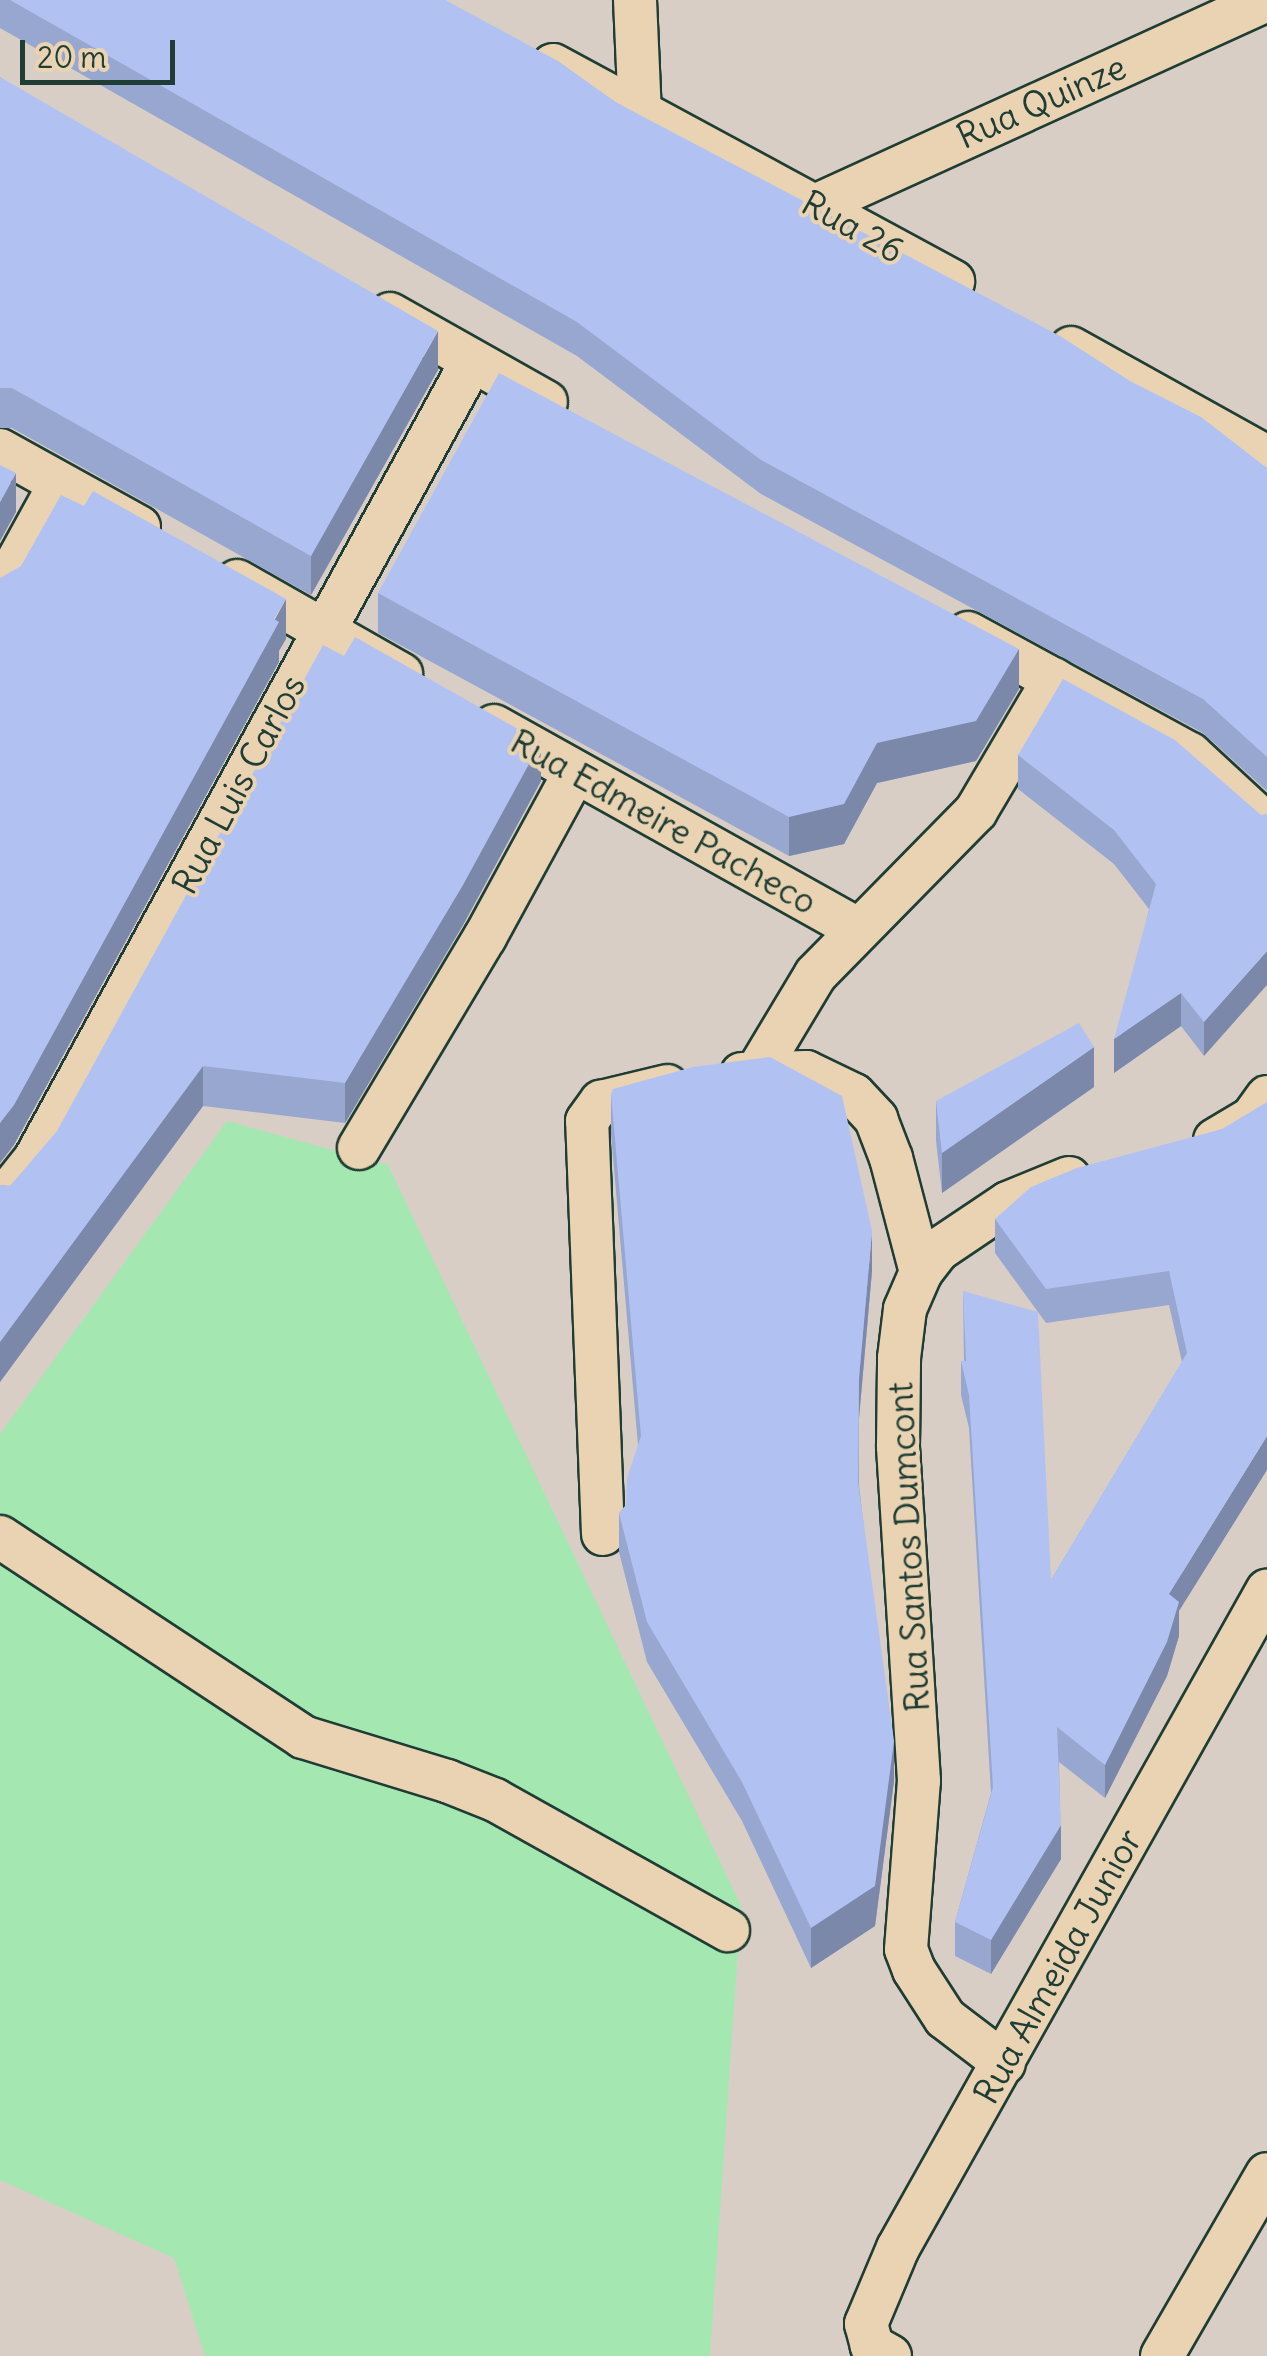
<!DOCTYPE html>
<style>
body{margin:0}
#map{position:relative;width:1267px;height:2356px;overflow:hidden;background:#d8cec5;font-family:Delius,sans-serif}
div>[style]{position:absolute}
[style*='--x']{left:calc(var(--x)*1px);top:calc(var(--y)*1px);width:calc(var(--w)*1px);rotate:calc(var(--a)*1deg)}
.green>*{inset:0;background:#a4e7b1}
.roads{filter:drop-shadow(2px 0 #1f3d34) drop-shadow(-2px 0 #1f3d34) drop-shadow(0 2px #1f3d34) drop-shadow(0 -2px #1f3d34)}
.street>*{height:42px;margin:-21px;padding:0 21px;transform-origin:21px;border-radius:21px;background:#e9d3b2}
.wall>*{inset:0;background:#98a7d0}
.shaded-wall>*{inset:0;background:#7c88a9}
.building>*{inset:0;background:#b1c2f2}
span{translate:-50% -50%;white-space:nowrap;text-align:center;line-height:1.15;-webkit-text-stroke:8px #e9d3b2;paint-order:stroke}
.street-label{font-size:35px;color:#1f3d34}
.scale{position:absolute;left:20px;top:40px;width:155px;height:45px;box-sizing:border-box;border:5px solid #1f3d34;border-top:0;padding-left:12px;font-size:30px;line-height:35px;white-space:nowrap;color:#1f3d34;-webkit-text-stroke:8px #e9d3b2;paint-order:stroke}
</style>
<div id="map">
<div class="green">
<i style="clip-path:polygon(227px 1121px,388px 1165px,741px 1906px,710px 2356px,205px 2356px,174px 2258px,0 2180px,0 1434px)"></i>
</div>
<div class="roads">
<div class="street">
<i style="--x:635;--y:0;--w:113;--a:87.5"></i>
<i style="--x:553;--y:65;--w:455;--a:28.4"></i>
<i style="--x:817;--y:205;--w:494;--a:-24.5"></i>
<i style="--x:390;--y:314;--w:179;--a:29.4"></i>
<i style="--x:1071;--y:348;--w:224;--a:29.1"></i>
<i style="--x:0;--y:450;--w:159;--a:29"></i>
<i style="--x:237;--y:581;--w:189;--a:29.6"></i>
<i style="--x:0;--y:593;--w:124;--a:-61.2"></i>
<i style="--x:968;--y:633;--w:253;--a:28.6"></i>
<i style="--x:1190;--y:754;--w:105;--a:42.7"></i>
<i style="--x:494;--y:726;--w:416;--a:29.2"></i>
<i style="--x:757;--y:1072;--w:114;--a:-59"></i>
<i style="--x:816;--y:974;--w:228;--a:-45.5"></i>
<i style="--x:976;--y:811;--w:153;--a:-59.4"></i>
<i style="--x:742;--y:1074;--w:64;--a:-1.8"></i>
<i style="--x:806;--y:1072;--w:53;--a:25.6"></i>
<i style="--x:854;--y:1095;--w:33;--a:47"></i>
<i style="--x:876;--y:1119;--w:42;--a:69"></i>
<i style="--x:891;--y:1158;--w:118;--a:75.3"></i>
<i style="--x:1215;--y:1140;--w:43;--a:-30.7"></i>
<i style="--x:1252;--y:1118;--w:26;--a:-54"></i>
<i style="--x:359;--y:1148;--w:246;--a:-59.2"></i>
<i style="--x:485;--y:937;--w:188;--a:-61.4"></i>
<i style="--x:0;--y:1203;--w:56;--a:-51.5"></i>
<i style="--x:35;--y:1159;--w:910;--a:-61.29"></i>
<i style="--x:603;--y:1534;--w:413;--a:-92.2"></i>
<i style="--x:587;--y:1121;--w:24;--a:-54"></i>
<i style="--x:601;--y:1102;--w:68;--a:-13.6"></i>
<i style="--x:0;--y:1537;--w:363;--a:33.4"></i>
<i style="--x:303;--y:1737;--w:151;--a:17"></i>
<i style="--x:447;--y:1781;--w:52;--a:21.6"></i>
<i style="--x:495;--y:1800;--w:267;--a:29.2"></i>
<i style="--x:1004;--y:2063;--w:74;--a:-142.7"></i>
<i style="--x:945;--y:2018;--w:57;--a:-122.9"></i>
<i style="--x:914;--y:1970;--w:22;--a:-111"></i>
<i style="--x:906;--y:1949;--w:169;--a:-85.6"></i>
<i style="--x:919;--y:1781;--w:336;--a:-93.6"></i>
<i style="--x:898;--y:1446;--w:88;--a:-89.3"></i>
<i style="--x:899;--y:1358;--w:49;--a:-83"></i>
<i style="--x:905;--y:1309;--w:40;--a:-66.6"></i>
<i style="--x:921;--y:1272;--w:28;--a:-52"></i>
<i style="--x:938;--y:1250;--w:84;--a:-33.9"></i>
<i style="--x:1008;--y:1203;--w:66;--a:-22.3"></i>
<i style="--x:890;--y:2356;--w:21;--a:-151"></i>
<i style="--x:872;--y:2346;--w:23;--a:-105"></i>
<i style="--x:866;--y:2324;--w:82;--a:-67.2"></i>
<i style="--x:898;--y:2248;--w:754;--a:-60.68"></i>
<i style="--x:1162;--y:2356;--w:210;--a:-60"></i>
</div>
</div>
<div class="wall">
<i style="clip-path:polygon(0 0,445px 0,617px 103px,1267px 468px,1267px 791px,1203px 733px,761px 494px,577px 356px,0 28px)"></i>
<i style="clip-path:polygon(0 77px,438px 370px,311px 595px,12px 428px,0 428px)"></i>
<i style="clip-path:polygon(378px 593px,1019px 689px,976px 761px,877px 783px,844px 844px,789px 856px,378px 633px)"></i>
<i style="clip-path:polygon(1018px 755px,1261px 815px,1204px 1056px,1181px 1026px,1114px 1073px,1149px 909px,1114px 864px,1018px 789px)"></i>
<i style="clip-path:polygon(541px 781px,463px 925px,345px 1123px,203px 1106px,0 1382px,0 1185px,10px 1186px)"></i>
<i style="clip-path:polygon(1094px 1087px,942px 1193px,936px 1141px,936px 1101px)"></i>
<i style="clip-path:polygon(611px 1094px,872px 1271px,859px 1418px,859px 1485px,894px 1781px,875px 1926px,811px 1968px,742px 1821px,647px 1662px,619px 1552px,619px 1513px,626px 1505px,638px 1445px,611px 1134px)"></i>
<i style="clip-path:polygon(1222px 1129px,1179px 1611px,1179px 1636px,1167px 1676px,1105px 1798px,1059px 1762px,1061px 1859px,991px 1974px,955px 1956px,955px 1922px,991px 1793px,969px 1428px,961px 1395px,961px 1361px,964px 1361px,963px 1291px,1051px 1580px,1182px 1362px,1169px 1305px,1046px 1323px,995px 1253px,995px 1219px)"></i>
</div>
<div class="shaded-wall">
<i style="clip-path:polygon(438px 331px,438px 370px,311px 595px,311px 556px)"></i>
<i style="clip-path:polygon(16px 473px,16px 512px,0 541px,0 502px)"></i>
<i style="clip-path:polygon(286px 599px,286px 639px,279px 651px,279px 662px,14px 1145px,0 1163px,0 1123px)"></i>
<i style="clip-path:polygon(1019px 649px,1019px 689px,976px 761px,877px 783px,844px 844px,789px 856px,789px 817px,877px 743px)"></i>
<i style="clip-path:polygon(541px 742px,541px 781px,463px 925px,345px 1123px,345px 1083px)"></i>
<i style="clip-path:polygon(1267px 951px,1267px 985px,1204px 1056px,1204px 1022px)"></i>
<i style="clip-path:polygon(1181px 993px,1181px 1026px,1114px 1073px,1114px 1039px)"></i>
<i style="clip-path:polygon(1094px 1047px,1094px 1087px,942px 1193px,942px 1153px)"></i>
<i style="clip-path:polygon(203px 1066px,203px 1106px,0 1382px,0 1342px)"></i>
<i style="clip-path:polygon(872px 1231px,872px 1271px,859px 1418px,859px 1378px)"></i>
<i style="clip-path:polygon(1267px 1436px,1267px 1470px,1179px 1611px,1179px 1636px,1167px 1676px,1105px 1798px,1105px 1765px,1169px 1594px)"></i>
<i style="clip-path:polygon(894px 1741px,894px 1781px,875px 1926px,811px 1968px,811px 1928px)"></i>
<i style="clip-path:polygon(1061px 1825px,1061px 1859px,991px 1974px,991px 1940px)"></i>
</div>
<div class="building">
<i style="clip-path:polygon(10px 0,445px 0,558px 61px,617px 103px,1060px 336px,1130px 381px,1201px 417px,1267px 468px,1267px 757px,1203px 699px,761px 460px,577px 322px)"></i>
<i style="clip-path:polygon(0 77px,438px 331px,311px 556px,12px 388px,0 388px)"></i>
<i style="clip-path:polygon(499px 373px,1019px 649px,976px 721px,877px 743px,844px 804px,789px 817px,378px 593px)"></i>
<i style="clip-path:polygon(0 465px,16px 473px,0 502px)"></i>
<i style="clip-path:polygon(93px 491px,286px 599px,274px 619px,279px 622px,14px 1105px,0 1123px,0 578px,21px 566px,61px 495px,84px 506px)"></i>
<i style="clip-path:polygon(355px 637px,541px 742px,463px 885px,345px 1083px,203px 1066px,0 1342px,0 1185px,10px 1186px,57px 1131px,323px 645px,344px 656px)"></i>
<i style="clip-path:polygon(1063px 679px,1175px 740px,1261px 815px,1267px 814px,1267px 951px,1204px 1022px,1181px 993px,1114px 1039px,1156px 884px,1114px 830px,1018px 755px)"></i>
<i style="clip-path:polygon(1079px 1023px,1094px 1047px,942px 1153px,936px 1101px)"></i>
<i style="clip-path:polygon(770px 1057px,842px 1096px,872px 1231px,859px 1378px,858px 1482px,894px 1741px,875px 1886px,811px 1928px,742px 1782px,647px 1622px,619px 1513px,626px 1505px,627px 1478px,641px 1436px,611px 1094px,613px 1089px,693px 1067px)"></i>
<i style="clip-path:polygon(1267px 1102px,1267px 1436px,1169px 1594px,1179px 1602px,1167px 1642px,1105px 1765px,1057px 1727px,1061px 1825px,991px 1940px,955px 1922px,993px 1787px,969px 1395px,961px 1361px,966px 1361px,963px 1291px,1038px 1312px,1051px 1580px,1187px 1353px,1169px 1271px,1046px 1289px,995px 1219px,1031px 1187px,1077px 1168px,1222px 1129px)"></i>
</div>
<div class="street-label">
<span style="left:1041px;top:101px;rotate:-24deg">Rua Quinze</span>
<span style="left:853px;top:226px;rotate:29deg">Rua 26</span>
<span style="left:238px;top:784px;rotate:-62deg">Rua Luis Carlos</span>
<span style="left:664px;top:821px;rotate:29deg">Rua Edmeire Pacheco</span>
<span style="left:908px;top:1547px;rotate:-93deg">Rua Santos Dumcont</span>
<span style="left:1057px;top:1966px;rotate:-61deg">Rua Almeida Junior</span>
</div>
<div class="scale">20 m</div>
</div>
